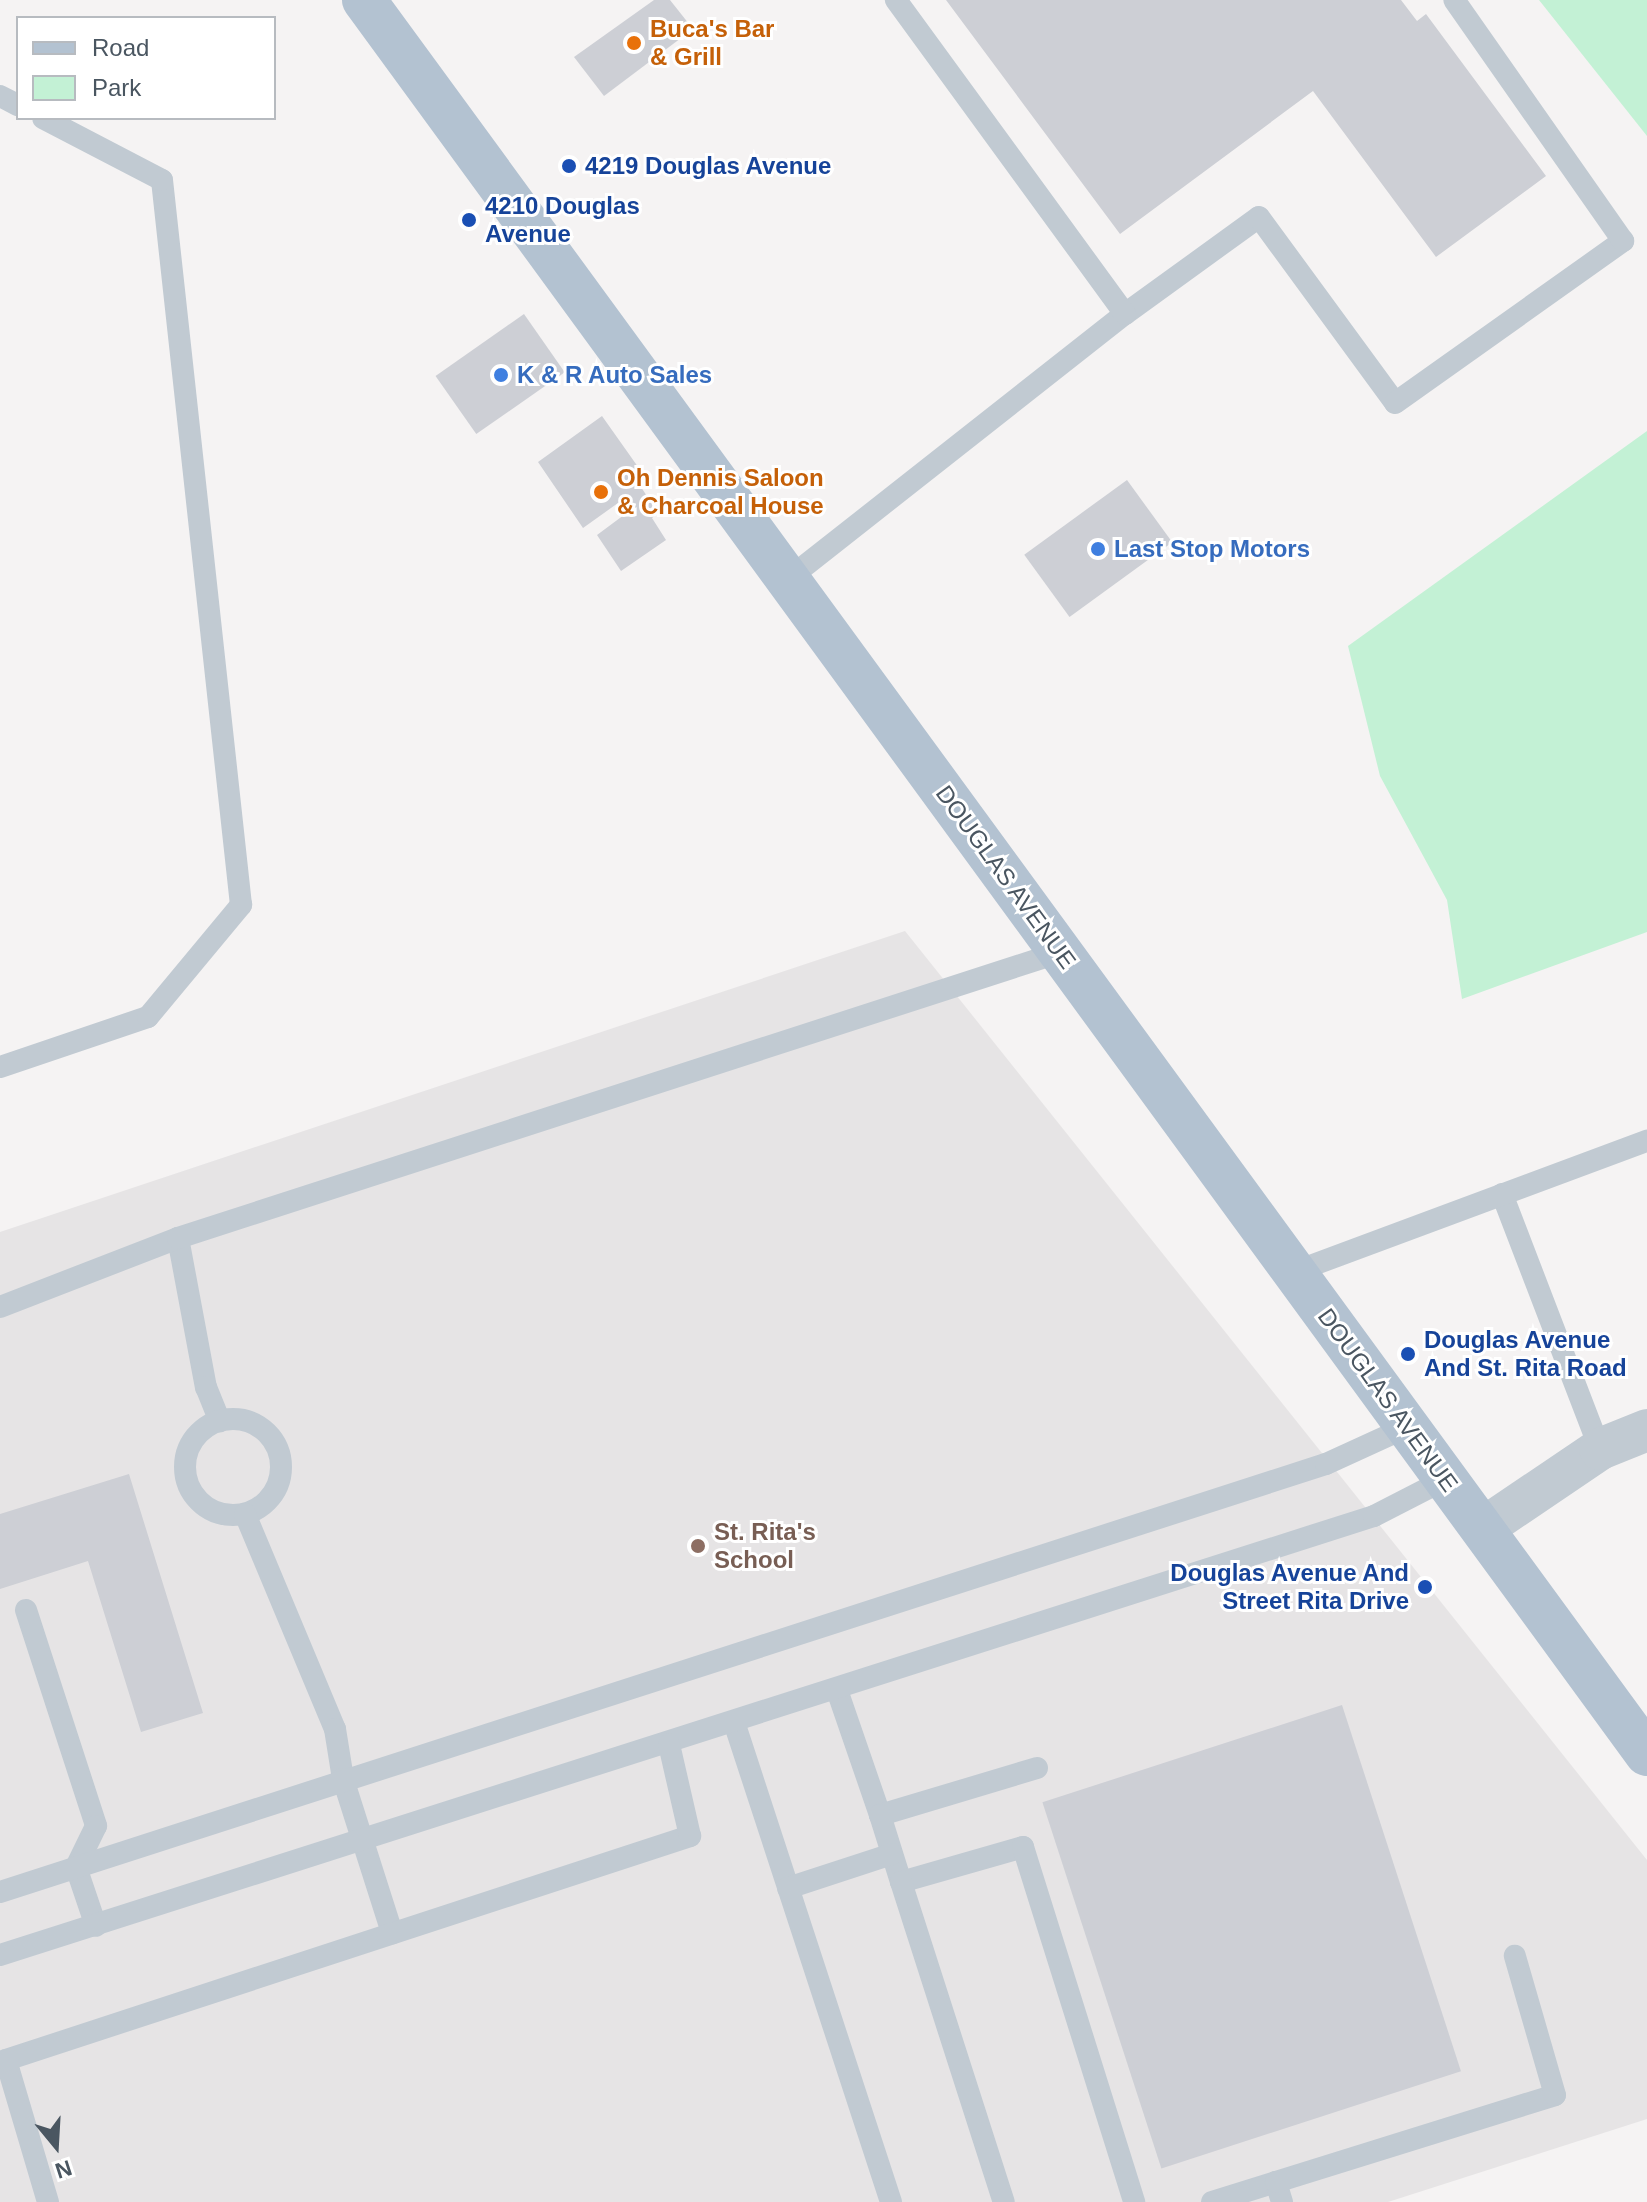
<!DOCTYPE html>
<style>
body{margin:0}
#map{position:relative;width:1647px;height:2202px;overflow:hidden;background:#f5f3f3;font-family:Arial,sans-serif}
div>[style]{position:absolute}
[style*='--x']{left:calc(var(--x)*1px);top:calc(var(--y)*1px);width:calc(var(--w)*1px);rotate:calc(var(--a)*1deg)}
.education>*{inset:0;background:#e6e4e5}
.green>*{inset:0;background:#c3f1d5}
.building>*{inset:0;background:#cdcfd5;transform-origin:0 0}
.lane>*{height:22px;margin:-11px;padding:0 11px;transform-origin:11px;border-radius:11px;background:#c1cad2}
.lane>.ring{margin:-11px;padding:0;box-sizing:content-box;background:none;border:22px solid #c1cad2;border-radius:50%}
.street>*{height:42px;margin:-21px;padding:0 21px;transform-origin:21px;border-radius:21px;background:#c1cad2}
.primary>*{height:44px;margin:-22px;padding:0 22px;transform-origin:22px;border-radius:22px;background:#b3c2d1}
.dots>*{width:22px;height:22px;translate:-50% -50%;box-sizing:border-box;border:4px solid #fff;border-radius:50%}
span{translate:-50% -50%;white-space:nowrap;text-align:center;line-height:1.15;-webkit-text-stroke:6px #fff;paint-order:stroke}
.food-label{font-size:24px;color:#c56008;font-weight:700}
.left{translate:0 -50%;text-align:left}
.transit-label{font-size:24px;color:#164399;font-weight:700}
.right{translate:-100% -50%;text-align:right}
.shop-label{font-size:24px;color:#366cbe;font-weight:700}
.street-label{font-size:24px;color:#4a5661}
.education-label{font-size:24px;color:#785e54;font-weight:700}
.legend{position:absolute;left:16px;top:16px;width:260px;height:104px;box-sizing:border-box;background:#fff;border:2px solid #b7bbc0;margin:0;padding:10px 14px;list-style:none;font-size:24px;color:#4a5661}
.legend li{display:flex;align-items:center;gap:16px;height:40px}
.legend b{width:40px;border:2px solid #b7bbc0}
.north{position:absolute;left:16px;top:2106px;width:80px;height:80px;-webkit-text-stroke:6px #fff;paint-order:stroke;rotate:162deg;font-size:22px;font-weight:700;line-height:32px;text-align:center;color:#4a5661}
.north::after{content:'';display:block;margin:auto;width:28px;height:36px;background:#4a5661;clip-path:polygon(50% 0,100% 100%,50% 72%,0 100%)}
</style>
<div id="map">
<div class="education">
<i style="clip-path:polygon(905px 931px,1647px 1860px,1647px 2119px,1388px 2202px,0 2202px,0 1232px)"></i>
</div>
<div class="green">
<i style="clip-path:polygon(1539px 0,1647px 0,1647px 136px)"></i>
<i style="clip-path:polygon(1647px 431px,1647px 932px,1462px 999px,1447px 900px,1380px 776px,1348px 646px)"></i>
</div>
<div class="building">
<i style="clip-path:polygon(654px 0,670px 0,693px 29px,604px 96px,574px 57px)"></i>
<i style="clip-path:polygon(946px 0,1401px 0,1417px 21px,1426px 14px,1546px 176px,1436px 257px,1313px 91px,1120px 234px)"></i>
<i style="left:524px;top:314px;width:71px;height:108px;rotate:55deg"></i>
<i style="clip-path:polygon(602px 416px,648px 481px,641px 487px,658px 513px,652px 518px,666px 540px,621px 571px,597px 535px,632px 509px,625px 498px,583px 528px,538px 462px)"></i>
<i style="left:1127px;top:480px;width:77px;height:127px;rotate:54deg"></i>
<i style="clip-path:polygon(129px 1474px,203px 1713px,141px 1732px,88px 1561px,0 1589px,0 1514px)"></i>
<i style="left:1342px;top:1705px;width:385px;height:315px;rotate:72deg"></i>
</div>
<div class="lane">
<i style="--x:0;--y:96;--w:20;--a:27"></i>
<i style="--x:1125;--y:314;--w:165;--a:-35.9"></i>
<i style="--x:1259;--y:217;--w:230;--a:53.8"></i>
<i style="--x:1395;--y:403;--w:280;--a:-35.4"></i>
<i style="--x:1623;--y:241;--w:294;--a:-125"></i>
<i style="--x:788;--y:579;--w:429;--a:-38.2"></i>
<i style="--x:1125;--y:314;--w:389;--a:-126.1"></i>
<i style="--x:0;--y:1067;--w:156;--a:-18.7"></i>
<i style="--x:148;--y:1017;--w:146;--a:-50.3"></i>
<i style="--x:241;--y:905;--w:729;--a:-96.22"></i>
<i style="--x:162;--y:180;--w:134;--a:-152.5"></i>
<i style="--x:1502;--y:1194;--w:273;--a:69"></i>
<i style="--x:178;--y:1238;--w:152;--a:79.4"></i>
<i style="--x:206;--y:1387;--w:37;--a:68"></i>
<i style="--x:1294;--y:1272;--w:377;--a:-20.4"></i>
<i style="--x:0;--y:1307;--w:191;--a:-21.2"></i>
<i style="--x:178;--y:1238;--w:928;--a:-17.95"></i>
<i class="ring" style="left:185px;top:1419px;width:74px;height:74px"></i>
<i style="--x:245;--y:1514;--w:233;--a:67.3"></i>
<i style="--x:335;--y:1729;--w:51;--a:80.9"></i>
<i style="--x:343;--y:1779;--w:162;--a:72.3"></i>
<i style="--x:26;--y:1610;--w:227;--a:72"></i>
<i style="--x:96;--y:1826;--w:46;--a:116"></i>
<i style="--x:76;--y:1867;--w:62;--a:71.3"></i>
<i style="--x:837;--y:1690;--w:132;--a:71"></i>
<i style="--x:734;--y:1722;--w:505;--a:71.89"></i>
<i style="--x:1037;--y:1768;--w:164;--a:163.3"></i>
<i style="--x:880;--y:1815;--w:70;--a:72.6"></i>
<i style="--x:901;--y:1882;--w:127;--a:-16"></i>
<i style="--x:1023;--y:1847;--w:372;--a:72.6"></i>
<i style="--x:901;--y:1882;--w:336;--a:72.2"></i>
<i style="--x:788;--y:1888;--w:109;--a:-18.1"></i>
<i style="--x:0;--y:1892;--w:1393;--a:-17.89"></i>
<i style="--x:1326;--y:1464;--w:89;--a:-24.6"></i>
<i style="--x:0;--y:1955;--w:1442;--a:-17.72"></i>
<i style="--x:1374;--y:1516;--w:81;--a:-27.2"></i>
<i style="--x:48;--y:2202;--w:148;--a:-106.5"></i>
<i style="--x:6;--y:2060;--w:720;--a:-18.13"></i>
<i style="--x:690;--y:1836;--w:94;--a:-102.9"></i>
<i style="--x:1212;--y:2202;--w:67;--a:-17.4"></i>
<i style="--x:1282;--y:2202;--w:21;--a:-107"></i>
<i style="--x:1276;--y:2182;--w:292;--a:-17.3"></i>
<i style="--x:1555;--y:2095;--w:145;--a:-106.1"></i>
</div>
<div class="street">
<i style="--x:1482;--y:1529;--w:143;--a:-34.1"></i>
<i style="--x:1600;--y:1449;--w:51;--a:-22"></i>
</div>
<div class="primary">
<i style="--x:364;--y:0;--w:2173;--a:53.82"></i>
</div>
<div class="dots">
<i style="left:634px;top:43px;background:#e8710a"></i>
<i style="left:569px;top:166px;background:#1a4fb4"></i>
<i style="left:469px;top:220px;background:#1a4fb4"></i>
<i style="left:501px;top:375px;background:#3f7fe0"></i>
<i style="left:601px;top:492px;background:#e8710a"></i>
<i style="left:1098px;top:549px;background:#3f7fe0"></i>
<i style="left:1408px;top:1354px;background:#1a4fb4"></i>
<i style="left:698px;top:1546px;background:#8d6e63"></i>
<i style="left:1425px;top:1587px;background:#1a4fb4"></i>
</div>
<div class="food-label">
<span class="left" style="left:650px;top:43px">Buca's Bar<br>&amp; Grill</span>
<span class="left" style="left:617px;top:492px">Oh Dennis Saloon<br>&amp; Charcoal House</span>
</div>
<div class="transit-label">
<span class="left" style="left:585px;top:166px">4219 Douglas Avenue</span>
<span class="left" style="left:485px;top:220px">4210 Douglas<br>Avenue</span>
<span class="left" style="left:1424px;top:1354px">Douglas Avenue<br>And St. Rita Road</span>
<span class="right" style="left:1409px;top:1587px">Douglas Avenue And<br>Street Rita Drive</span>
</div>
<div class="shop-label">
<span class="left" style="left:517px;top:375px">K &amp; R Auto Sales</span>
<span class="left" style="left:1114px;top:549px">Last Stop Motors</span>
</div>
<div class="street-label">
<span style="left:1006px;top:877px;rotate:54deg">DOUGLAS AVENUE</span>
<span style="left:1388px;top:1400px;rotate:54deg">DOUGLAS AVENUE</span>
</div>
<div class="education-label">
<span class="left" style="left:714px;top:1546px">St. Rita's<br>School</span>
</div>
<ul class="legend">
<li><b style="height:10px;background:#b3c2d1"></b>Road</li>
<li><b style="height:22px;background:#c3f1d5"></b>Park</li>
</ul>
<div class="north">N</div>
</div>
